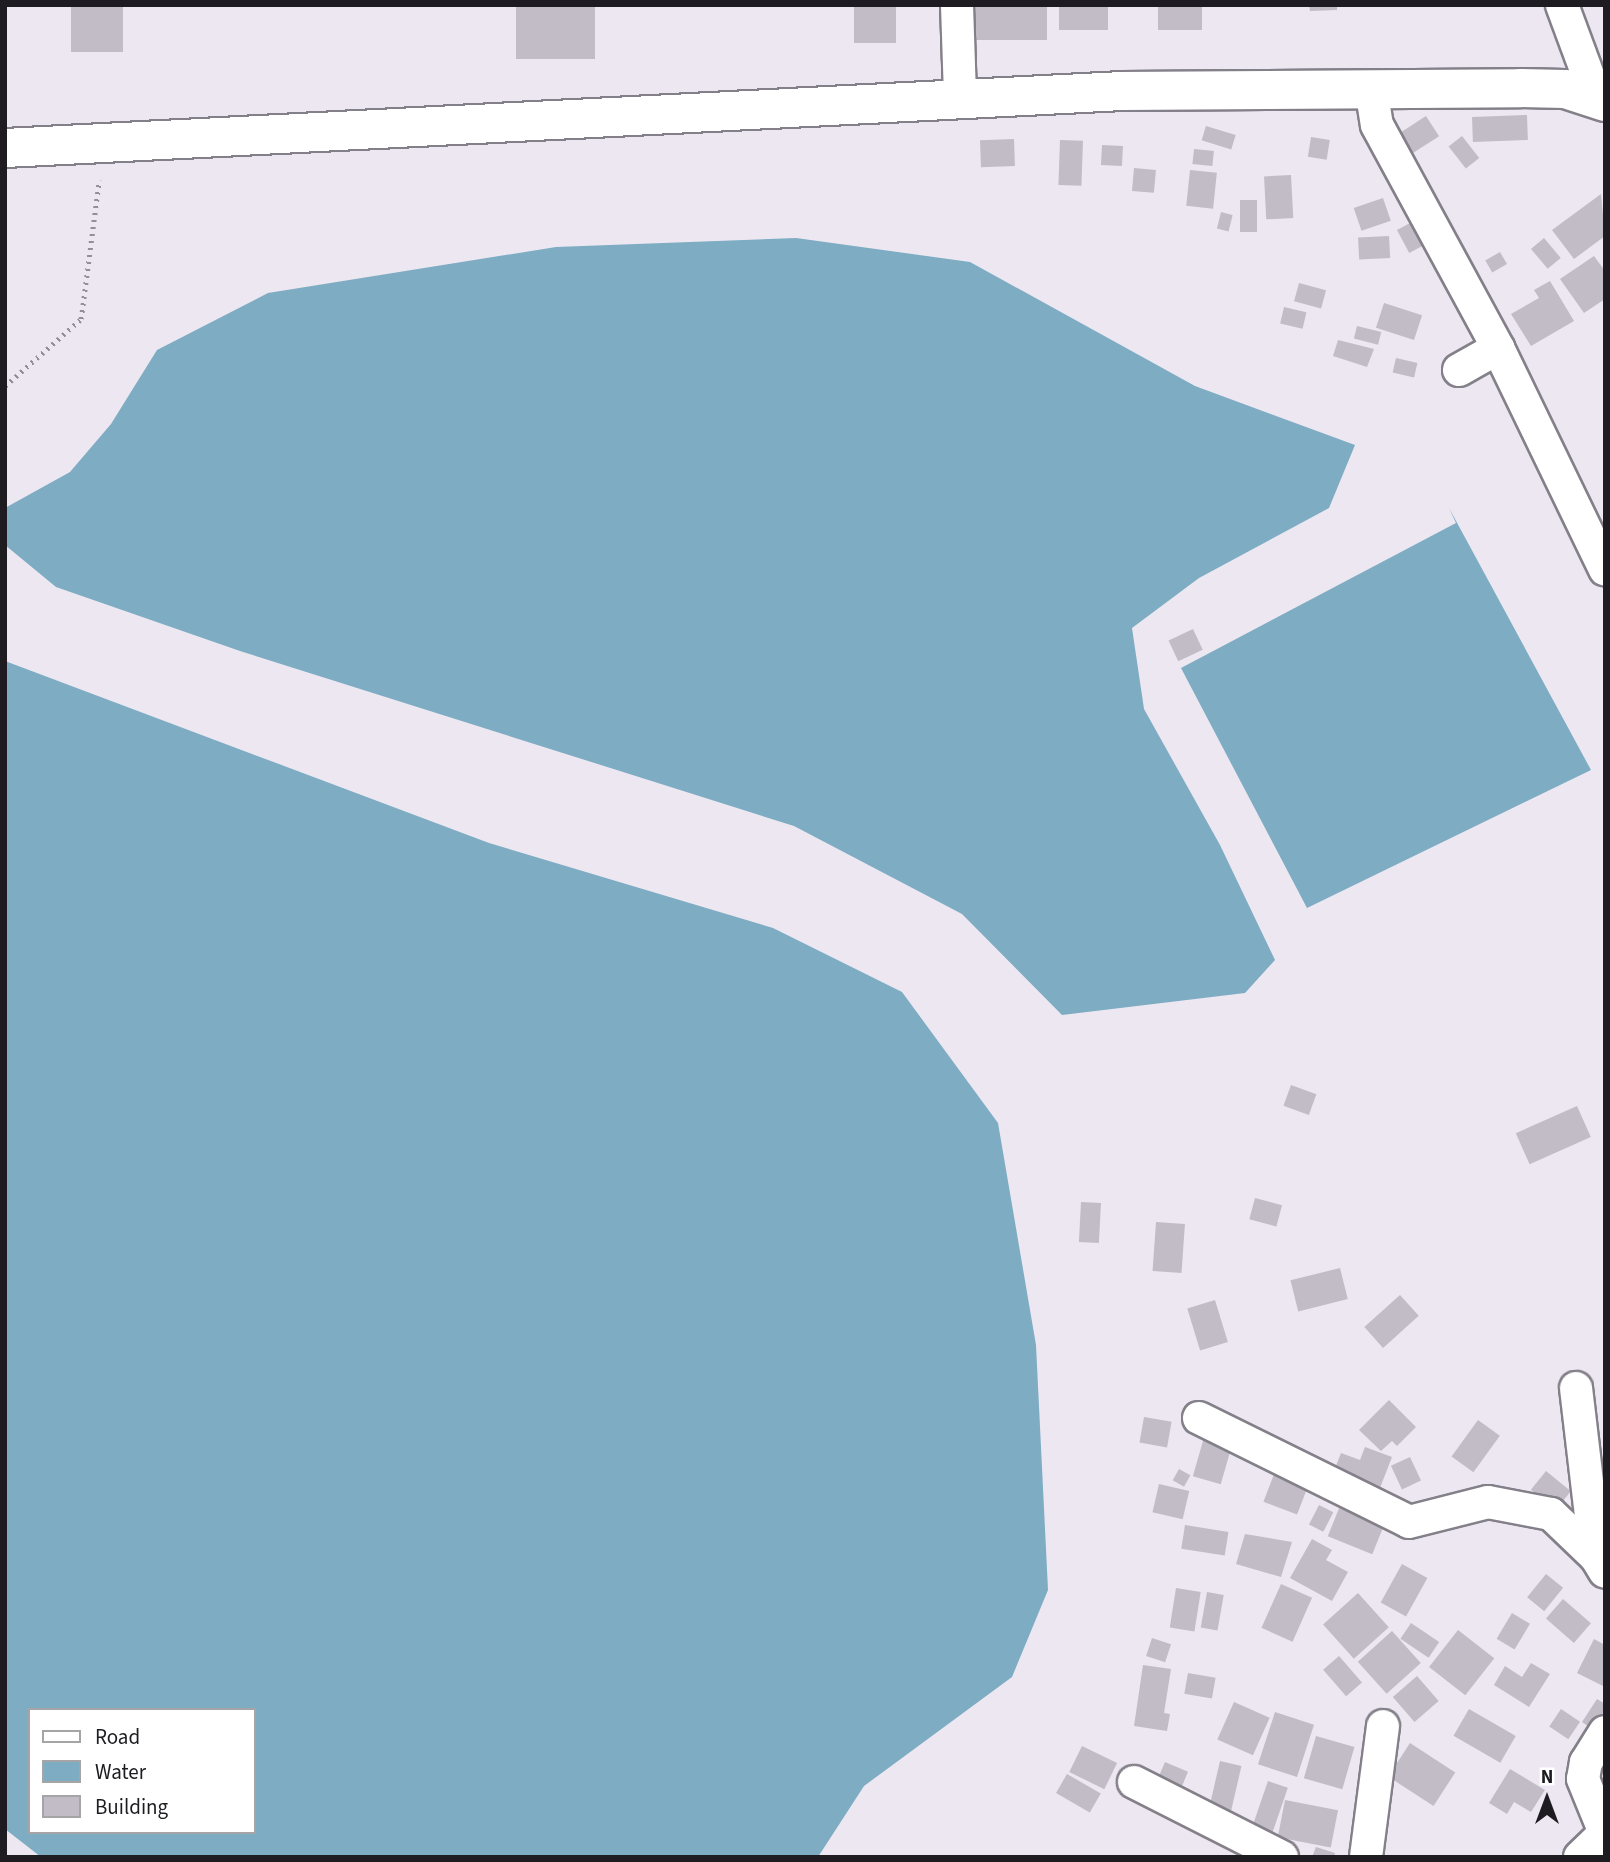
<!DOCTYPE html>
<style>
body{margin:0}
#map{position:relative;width:1610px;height:1862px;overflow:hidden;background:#ece7f1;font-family:"Source Sans 3",sans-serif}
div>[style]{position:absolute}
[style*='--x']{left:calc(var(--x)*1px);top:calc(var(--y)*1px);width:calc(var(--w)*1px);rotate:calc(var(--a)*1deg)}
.water>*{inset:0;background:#7dacc3}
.building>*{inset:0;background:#c1bcc6;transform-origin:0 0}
.path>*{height:4.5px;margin-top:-2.25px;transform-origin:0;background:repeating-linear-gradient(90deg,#928f96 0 2px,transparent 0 7px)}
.roads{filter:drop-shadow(2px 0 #848089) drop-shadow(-2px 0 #848089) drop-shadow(0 2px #848089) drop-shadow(0 -2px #848089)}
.street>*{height:32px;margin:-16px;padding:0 16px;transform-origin:16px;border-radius:16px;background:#fff}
.secondary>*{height:38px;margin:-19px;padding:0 19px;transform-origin:19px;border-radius:19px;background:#fff}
span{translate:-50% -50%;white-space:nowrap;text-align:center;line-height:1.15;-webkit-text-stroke:5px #fff;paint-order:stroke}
.frame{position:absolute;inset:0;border:7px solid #1e1c20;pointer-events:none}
.legend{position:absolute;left:28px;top:1708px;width:228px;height:126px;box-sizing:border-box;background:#fff;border:2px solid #a5a4a6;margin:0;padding:9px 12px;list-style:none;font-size:21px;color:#1e1c20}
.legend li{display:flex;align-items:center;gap:14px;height:35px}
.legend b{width:35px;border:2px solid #a5a4a6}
.north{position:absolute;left:1512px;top:1764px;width:70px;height:70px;-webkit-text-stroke:5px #fff;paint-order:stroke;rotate:0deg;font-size:19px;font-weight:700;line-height:28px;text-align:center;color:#1e1c20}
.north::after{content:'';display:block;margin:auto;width:24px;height:32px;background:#1e1c20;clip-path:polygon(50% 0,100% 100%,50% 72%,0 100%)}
</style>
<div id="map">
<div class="water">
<i style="clip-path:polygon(796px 238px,970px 262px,1195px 386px,1355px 445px,1329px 508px,1199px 578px,1132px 628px,1144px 709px,1220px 845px,1275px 960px,1245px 993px,1062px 1015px,962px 914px,794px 826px,240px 651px,56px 587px,5px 545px,5px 508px,70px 472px,111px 424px,157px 350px,268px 293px,556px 247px)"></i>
<i style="clip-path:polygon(1449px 508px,1591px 770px,1307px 908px,1181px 668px,1456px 523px)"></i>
<i style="clip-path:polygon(evenodd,5px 661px,489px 843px,773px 928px,902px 992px,998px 1123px,1036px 1345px,1048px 1590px,1012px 1677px,864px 1786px,818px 1857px,41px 1857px,5px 1829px,5px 661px,30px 1710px,254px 1710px,254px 1832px,30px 1832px,30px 1710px)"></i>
</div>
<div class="building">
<i style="left:71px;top:5px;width:52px;height:47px"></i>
<i style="left:516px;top:5px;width:79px;height:54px"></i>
<i style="left:854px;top:5px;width:42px;height:38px"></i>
<i style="left:974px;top:5px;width:73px;height:35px"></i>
<i style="left:1059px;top:5px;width:49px;height:25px"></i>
<i style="left:1158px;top:5px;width:44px;height:25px"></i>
<i style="clip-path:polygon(1309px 5px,1337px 5px,1337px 10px,1310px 11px)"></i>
<i style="left:1527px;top:115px;width:25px;height:55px;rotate:88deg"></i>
<i style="left:1426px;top:116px;width:24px;height:39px;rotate:57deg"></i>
<i style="left:1206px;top:126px;width:31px;height:15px;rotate:17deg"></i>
<i style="left:1462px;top:136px;width:28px;height:17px;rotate:52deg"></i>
<i style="left:1311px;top:137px;width:19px;height:20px;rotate:9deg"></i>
<i style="left:1014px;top:139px;width:27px;height:34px;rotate:88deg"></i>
<i style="left:1060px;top:140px;width:23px;height:45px;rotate:2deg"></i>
<i style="left:1102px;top:145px;width:21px;height:20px;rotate:3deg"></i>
<i style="left:1194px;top:149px;width:20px;height:15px;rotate:6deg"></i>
<i style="left:1134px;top:168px;width:22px;height:23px;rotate:5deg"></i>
<i style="left:1190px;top:170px;width:27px;height:36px;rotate:6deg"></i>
<i style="left:1291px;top:175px;width:43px;height:27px;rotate:87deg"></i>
<i style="clip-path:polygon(1601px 194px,1605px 236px,1574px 259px,1552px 230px)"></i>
<i style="left:1383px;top:198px;width:24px;height:31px;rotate:71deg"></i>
<i style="left:1240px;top:200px;width:17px;height:32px"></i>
<i style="left:1221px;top:212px;width:12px;height:17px;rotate:14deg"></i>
<i style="left:1412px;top:222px;width:26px;height:17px;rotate:62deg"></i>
<i style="left:1389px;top:236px;width:22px;height:31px;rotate:87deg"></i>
<i style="left:1544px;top:238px;width:26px;height:17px;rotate:50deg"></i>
<i style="left:1500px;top:252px;width:14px;height:17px;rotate:60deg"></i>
<i style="clip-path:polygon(1594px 256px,1605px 271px,1605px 299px,1584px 313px,1560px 279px)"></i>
<i style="clip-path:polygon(1550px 281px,1574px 321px,1531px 346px,1511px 314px,1539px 298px,1534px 290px)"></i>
<i style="left:1299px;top:283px;width:28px;height:19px;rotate:15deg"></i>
<i style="left:1384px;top:303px;width:40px;height:26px;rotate:18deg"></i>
<i style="left:1284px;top:307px;width:23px;height:17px;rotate:13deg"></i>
<i style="left:1357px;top:326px;width:25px;height:13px;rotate:14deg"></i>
<i style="clip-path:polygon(1338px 340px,1374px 349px,1367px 367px,1333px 356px)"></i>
<i style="left:1396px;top:358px;width:22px;height:15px;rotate:13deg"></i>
<i style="left:1193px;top:629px;width:23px;height:27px;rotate:65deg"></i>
<i style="left:1291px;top:1085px;width:27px;height:22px;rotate:20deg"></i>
<i style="left:1577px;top:1106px;width:34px;height:67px;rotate:66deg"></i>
<i style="left:1255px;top:1198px;width:28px;height:22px;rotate:15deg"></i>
<i style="left:1081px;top:1202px;width:20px;height:40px;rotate:3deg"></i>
<i style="left:1156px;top:1222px;width:29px;height:49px;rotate:4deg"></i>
<i style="left:1340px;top:1268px;width:32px;height:51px;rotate:76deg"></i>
<i style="left:1400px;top:1295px;width:28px;height:48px;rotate:48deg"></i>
<i style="left:1215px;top:1300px;width:44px;height:29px;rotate:73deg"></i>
<i style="clip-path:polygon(1389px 1400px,1416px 1427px,1397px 1446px,1392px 1441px,1381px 1451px,1359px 1430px)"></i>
<i style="left:1144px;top:1417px;width:28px;height:26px;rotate:10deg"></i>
<i style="left:1478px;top:1420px;width:27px;height:45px;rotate:36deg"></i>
<i style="left:1205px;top:1434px;width:29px;height:44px;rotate:16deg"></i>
<i style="clip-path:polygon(1365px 1447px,1392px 1457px,1378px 1493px,1332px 1476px,1341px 1453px,1360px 1460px)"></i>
<i style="left:1410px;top:1457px;width:26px;height:21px;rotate:65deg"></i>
<i style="left:1179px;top:1469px;width:13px;height:13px;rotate:29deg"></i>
<i style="left:1276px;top:1469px;width:36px;height:35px;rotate:21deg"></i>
<i style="left:1546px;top:1471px;width:32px;height:24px;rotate:39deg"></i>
<i style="left:1159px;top:1484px;width:31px;height:29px;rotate:13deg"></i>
<i style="left:1342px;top:1501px;width:48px;height:38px;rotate:22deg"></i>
<i style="left:1319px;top:1505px;width:16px;height:22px;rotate:27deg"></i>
<i style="left:1185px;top:1525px;width:44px;height:24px;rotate:9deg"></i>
<i style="clip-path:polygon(1245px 1534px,1292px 1542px,1281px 1577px,1236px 1564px)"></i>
<i style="clip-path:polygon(1312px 1539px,1332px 1550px,1326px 1560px,1348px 1572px,1332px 1601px,1290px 1578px)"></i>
<i style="left:1402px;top:1564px;width:29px;height:44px;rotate:29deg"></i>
<i style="left:1546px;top:1574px;width:22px;height:30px;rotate:39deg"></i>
<i style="left:1281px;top:1584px;width:34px;height:48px;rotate:24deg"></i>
<i style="left:1176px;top:1588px;width:25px;height:40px;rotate:9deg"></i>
<i style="left:1207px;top:1592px;width:17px;height:36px;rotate:10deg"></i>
<i style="left:1358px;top:1593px;width:46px;height:47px;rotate:48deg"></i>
<i style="left:1563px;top:1599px;width:37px;height:26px;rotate:41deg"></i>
<i style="left:1512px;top:1613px;width:21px;height:30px;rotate:31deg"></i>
<i style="left:1411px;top:1623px;width:34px;height:19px;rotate:34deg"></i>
<i style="left:1458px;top:1630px;width:46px;height:47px;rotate:38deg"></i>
<i style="left:1392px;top:1631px;width:43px;height:46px;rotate:48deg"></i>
<i style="left:1152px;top:1638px;width:20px;height:19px;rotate:18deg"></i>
<i style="clip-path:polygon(1594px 1639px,1605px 1645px,1605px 1687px,1577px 1673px)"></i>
<i style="left:1339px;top:1656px;width:35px;height:21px;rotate:49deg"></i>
<i style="clip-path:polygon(1531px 1663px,1550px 1674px,1529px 1707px,1494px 1685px,1505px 1666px,1522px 1677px)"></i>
<i style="clip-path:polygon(1143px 1665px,1171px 1669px,1164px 1713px,1170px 1714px,1167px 1731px,1134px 1726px)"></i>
<i style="left:1188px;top:1673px;width:28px;height:21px;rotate:10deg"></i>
<i style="left:1417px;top:1676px;width:33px;height:32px;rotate:49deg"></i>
<i style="clip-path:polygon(1597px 1699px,1605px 1704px,1605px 1710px,1592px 1729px,1582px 1722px)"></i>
<i style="left:1234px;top:1702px;width:39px;height:41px;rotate:24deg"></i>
<i style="left:1469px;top:1709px;width:54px;height:31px;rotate:30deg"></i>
<i style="left:1561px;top:1709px;width:23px;height:21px;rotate:34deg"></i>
<i style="left:1275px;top:1712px;width:41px;height:55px;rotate:18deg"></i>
<i style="left:1316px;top:1736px;width:40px;height:44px;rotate:16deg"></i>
<i style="left:1410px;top:1743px;width:54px;height:40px;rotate:33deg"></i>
<i style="left:1082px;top:1746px;width:39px;height:29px;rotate:26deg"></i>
<i style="left:1220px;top:1761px;width:22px;height:48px;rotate:13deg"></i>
<i style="left:1165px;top:1762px;width:25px;height:30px;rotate:23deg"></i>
<i style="clip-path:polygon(1510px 1769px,1545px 1790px,1531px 1812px,1514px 1802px,1507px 1814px,1489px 1803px)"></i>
<i style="left:1067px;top:1774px;width:39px;height:22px;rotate:30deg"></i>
<i style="left:1268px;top:1781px;width:21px;height:51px;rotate:19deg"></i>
<i style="left:1285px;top:1800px;width:54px;height:38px;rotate:11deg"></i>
<i style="clip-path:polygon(1316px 1847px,1335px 1853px,1334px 1857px,1312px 1857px)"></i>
</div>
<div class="path">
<i style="--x:5;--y:386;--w:101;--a:-41.4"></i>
<i style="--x:81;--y:319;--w:140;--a:-82.6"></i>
</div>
<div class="roads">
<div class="street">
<i style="--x:957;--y:5;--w:91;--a:88.1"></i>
<i style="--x:1562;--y:5;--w:98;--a:69.7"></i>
<i style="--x:1371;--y:88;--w:37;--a:81"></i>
<i style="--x:1377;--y:125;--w:254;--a:61.5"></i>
<i style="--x:1498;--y:348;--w:246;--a:64.2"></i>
<i style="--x:1459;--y:370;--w:45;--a:-29.4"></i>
<i style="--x:1576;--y:1388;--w:170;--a:83.3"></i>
<i style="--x:1199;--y:1418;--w:234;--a:26.3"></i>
<i style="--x:1409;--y:1522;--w:81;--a:-14.2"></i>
<i style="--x:1488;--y:1502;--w:64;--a:10.8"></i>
<i style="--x:1551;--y:1514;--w:62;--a:43.7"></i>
<i style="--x:1596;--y:1557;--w:17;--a:59"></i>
<i style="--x:1605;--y:1732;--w:36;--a:122"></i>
<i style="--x:1586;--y:1762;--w:17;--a:100"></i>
<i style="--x:1583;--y:1779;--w:58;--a:67.8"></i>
<i style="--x:1134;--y:1782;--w:166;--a:26.9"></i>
<i style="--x:1366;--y:1857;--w:132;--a:-82.6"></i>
<i style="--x:1580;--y:1857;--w:35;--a:-44"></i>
</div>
<div class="secondary">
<i style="--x:5;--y:148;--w:1118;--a:-2.92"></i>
<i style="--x:1122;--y:91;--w:399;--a:-0.4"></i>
<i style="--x:1521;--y:88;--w:44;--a:1.3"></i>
<i style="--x:1565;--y:89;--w:42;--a:18"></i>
</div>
</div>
<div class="frame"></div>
<ul class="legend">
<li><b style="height:9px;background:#fff"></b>Road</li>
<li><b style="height:19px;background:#7dacc3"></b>Water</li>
<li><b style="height:19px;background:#c1bcc6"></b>Building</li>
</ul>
<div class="north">N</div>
</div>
